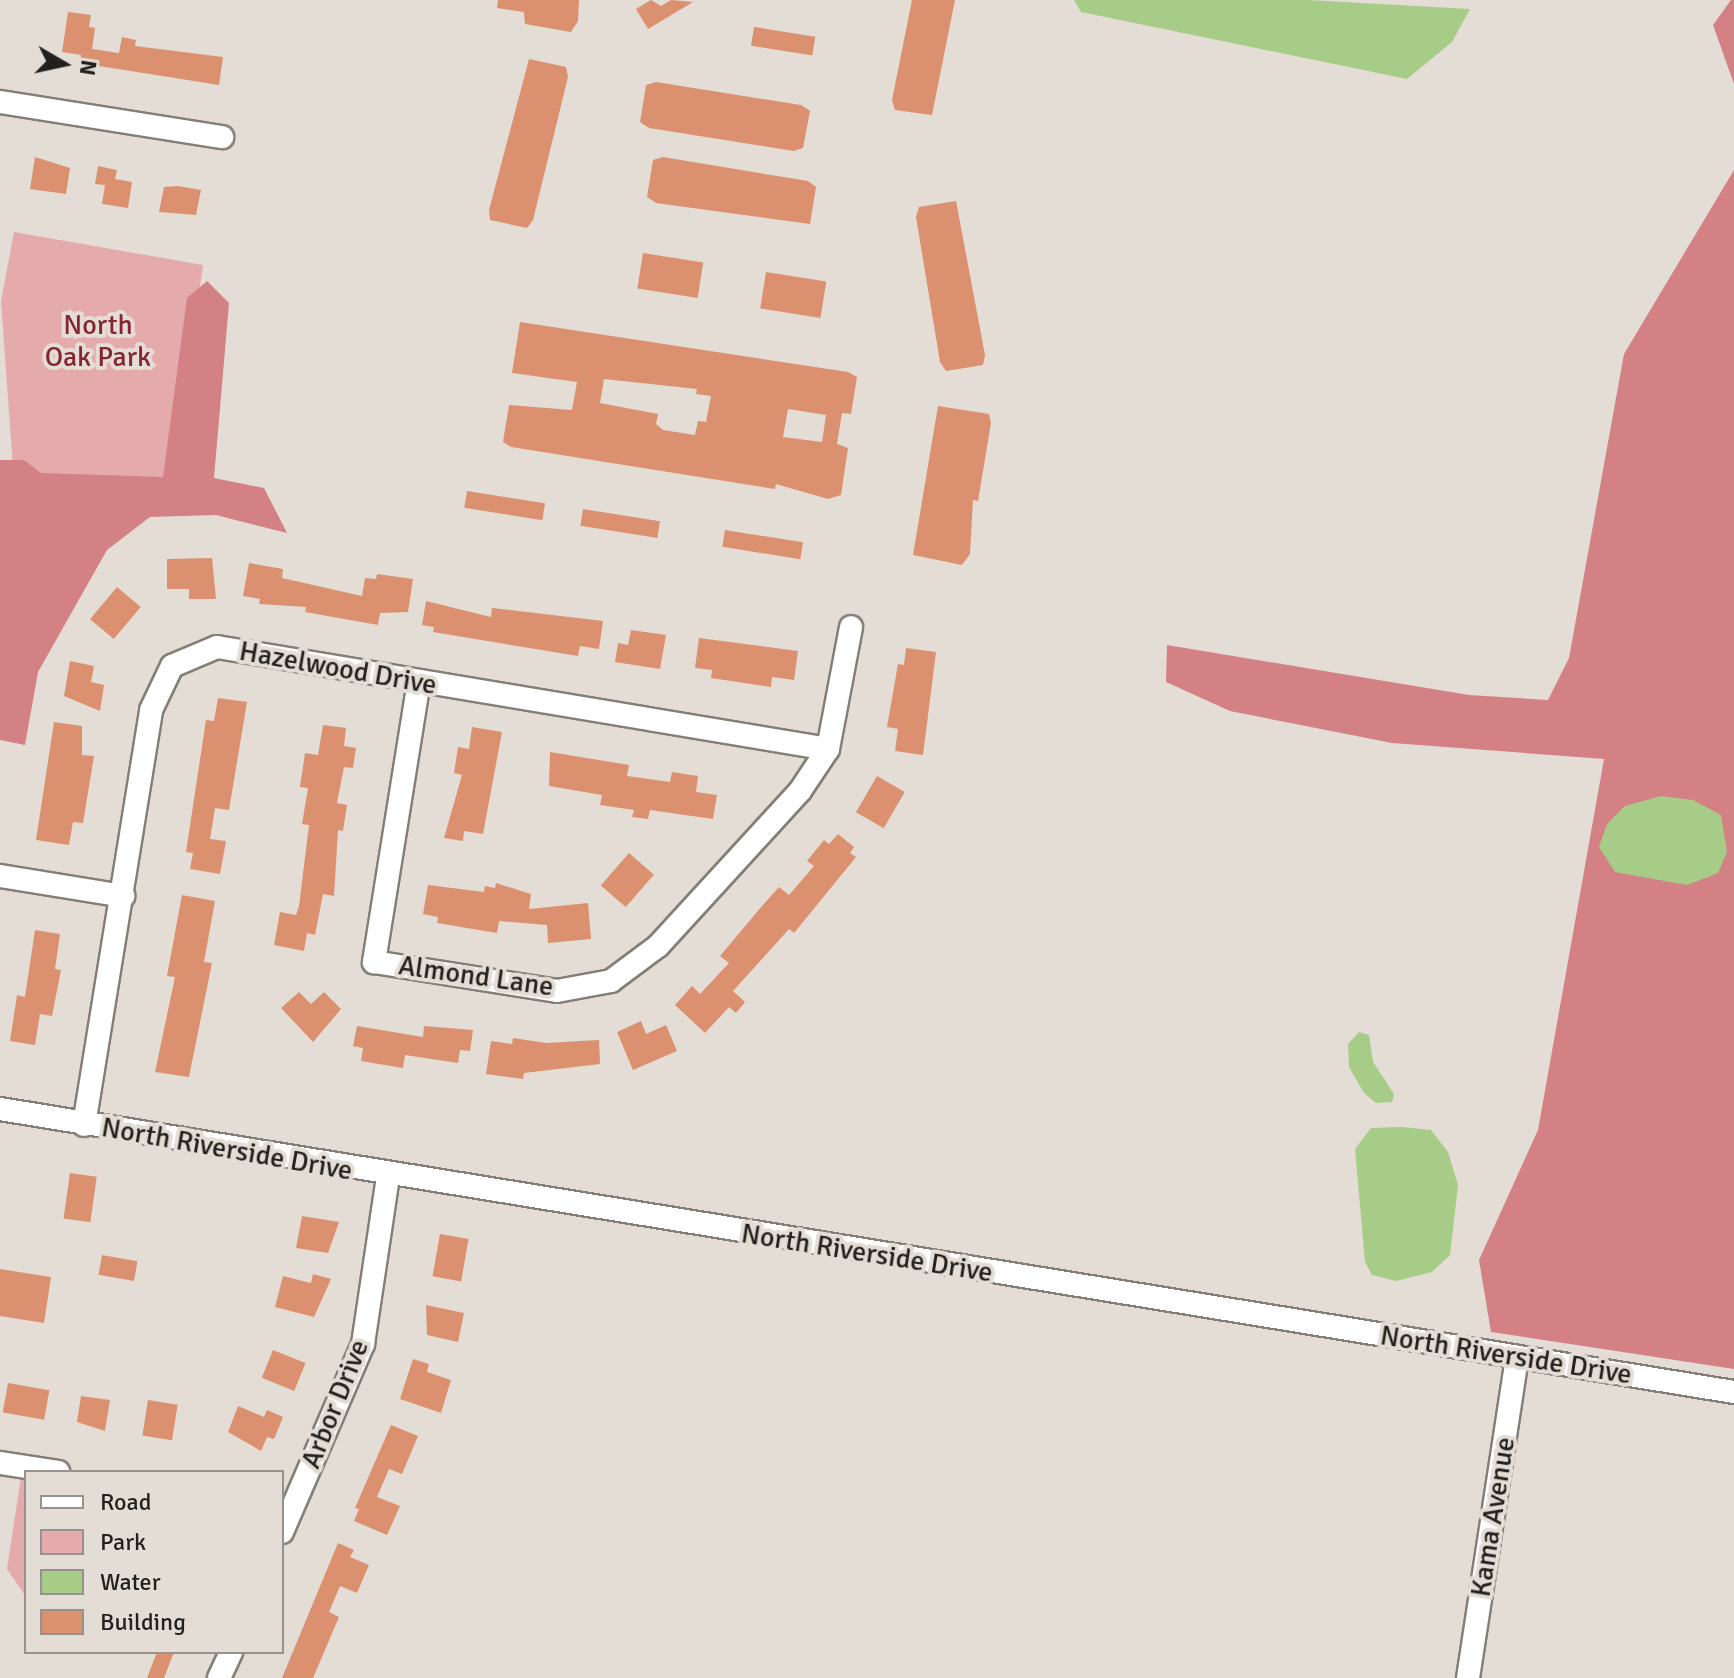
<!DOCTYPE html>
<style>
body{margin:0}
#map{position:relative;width:1734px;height:1678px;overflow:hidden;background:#e4ddd5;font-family:Signika,sans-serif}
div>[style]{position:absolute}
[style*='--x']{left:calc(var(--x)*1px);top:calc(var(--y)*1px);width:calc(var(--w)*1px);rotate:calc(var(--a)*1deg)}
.green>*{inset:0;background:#e5aaac}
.forest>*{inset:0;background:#d38185}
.water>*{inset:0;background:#a7cc87}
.building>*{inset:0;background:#db916f;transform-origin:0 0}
.roads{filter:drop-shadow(2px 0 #847e76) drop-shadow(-2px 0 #847e76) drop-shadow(0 2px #847e76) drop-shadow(0 -2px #847e76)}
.minor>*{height:22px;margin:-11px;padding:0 11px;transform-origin:11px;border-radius:11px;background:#fff}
span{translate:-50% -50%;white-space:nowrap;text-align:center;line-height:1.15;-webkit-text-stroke:8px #e4ddd5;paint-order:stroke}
.park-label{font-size:28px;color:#862432}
.street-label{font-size:28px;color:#23211e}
.legend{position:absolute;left:24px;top:1470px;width:260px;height:184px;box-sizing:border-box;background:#e4ddd5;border:2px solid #97928c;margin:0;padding:10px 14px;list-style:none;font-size:24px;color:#23211e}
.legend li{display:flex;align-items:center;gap:16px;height:40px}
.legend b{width:40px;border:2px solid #97928c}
.north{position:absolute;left:24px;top:24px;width:80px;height:80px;-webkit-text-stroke:6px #e4ddd5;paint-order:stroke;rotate:99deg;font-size:22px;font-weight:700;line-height:32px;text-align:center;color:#23211e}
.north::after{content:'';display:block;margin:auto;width:28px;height:36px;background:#23211e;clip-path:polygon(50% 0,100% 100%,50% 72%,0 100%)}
</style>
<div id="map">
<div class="green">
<i style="clip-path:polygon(14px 232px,203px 265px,169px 510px,14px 482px,1px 301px)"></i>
<i style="clip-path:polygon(21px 1477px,26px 1477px,26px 1597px,7px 1569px)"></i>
</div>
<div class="forest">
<i style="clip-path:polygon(1731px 0,1734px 0,1734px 84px,1713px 25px)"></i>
<i style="clip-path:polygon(1734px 170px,1734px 1369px,1491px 1332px,1479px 1260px,1538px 1130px,1604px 759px,1392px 743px,1230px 711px,1166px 682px,1167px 645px,1469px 695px,1548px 700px,1569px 658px,1624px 354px)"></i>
<i style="clip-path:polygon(207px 281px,229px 303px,214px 478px,264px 488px,287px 533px,216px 515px,150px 517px,107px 550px,38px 672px,25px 745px,0 740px,0 460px,24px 460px,41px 473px,163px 477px,187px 298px)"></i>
</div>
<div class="water">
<i style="clip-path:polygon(1074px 0,1307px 0,1470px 9px,1452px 42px,1407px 79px,1081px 12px)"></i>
<i style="clip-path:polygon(1661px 796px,1693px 800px,1721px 815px,1727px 852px,1718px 873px,1687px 885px,1615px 872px,1599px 847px,1607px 824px,1625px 806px)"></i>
<i style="clip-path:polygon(1359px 1032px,1369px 1035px,1373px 1062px,1394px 1094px,1392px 1102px,1376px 1103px,1364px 1093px,1349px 1067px,1348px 1044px)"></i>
<i style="clip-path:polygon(1401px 1127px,1431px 1130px,1448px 1152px,1458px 1185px,1450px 1255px,1432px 1272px,1396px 1281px,1372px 1275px,1365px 1262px,1355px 1149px,1371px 1128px)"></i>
</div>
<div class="building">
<i style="clip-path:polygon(498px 0,579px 0,578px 21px,571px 32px,525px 24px,524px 12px,497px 8px)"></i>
<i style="clip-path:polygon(651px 0,661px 6px,671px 0,693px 2px,648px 29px,636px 9px)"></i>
<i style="clip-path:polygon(912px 0,955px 0,932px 115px,895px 110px,892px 100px)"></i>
<i style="clip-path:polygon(68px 12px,91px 15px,89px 27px,95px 28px,92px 49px,119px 53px,122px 37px,136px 40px,135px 46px,223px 57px,219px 85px,80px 63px,81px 55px,62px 52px)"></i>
<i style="left:754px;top:27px;width:62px;height:19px;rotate:9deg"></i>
<i style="clip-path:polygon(529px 59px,566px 67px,568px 77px,533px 220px,527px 228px,490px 220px,489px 210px)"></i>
<i style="clip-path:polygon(656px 82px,801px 105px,810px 111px,803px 148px,794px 151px,649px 128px,640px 122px,643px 104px,646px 85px)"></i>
<i style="clip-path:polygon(35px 157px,70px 168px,66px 194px,30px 189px)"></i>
<i style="clip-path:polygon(663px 157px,808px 181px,816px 187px,810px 224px,656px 203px,647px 197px,653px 160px)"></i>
<i style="clip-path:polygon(98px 166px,117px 170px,115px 179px,132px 182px,128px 208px,102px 204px,105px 185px,95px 184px)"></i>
<i style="clip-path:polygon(178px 186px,201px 190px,196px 215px,159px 212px,164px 187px)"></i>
<i style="clip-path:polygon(956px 201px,985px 355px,983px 365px,946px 371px,940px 362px,916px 217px,919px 207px)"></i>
<i style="left:643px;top:253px;width:61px;height:36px;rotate:9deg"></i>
<i style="left:766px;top:272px;width:61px;height:37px;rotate:9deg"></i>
<i style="clip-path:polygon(evenodd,520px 322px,848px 372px,857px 377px,851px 414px,842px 413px,837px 444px,848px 448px,841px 495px,828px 499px,776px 484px,775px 489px,511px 447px,503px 442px,509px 405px,572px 410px,577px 382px,512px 373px,520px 322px,604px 379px,697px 389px,696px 394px,711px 396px,706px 422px,698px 421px,695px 435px,663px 430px,656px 424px,658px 414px,600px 403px,604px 379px,520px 322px,788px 409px,826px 415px,822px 442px,783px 437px,788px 409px)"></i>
<i style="clip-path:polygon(938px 406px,989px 414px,991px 423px,978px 501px,973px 500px,970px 554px,962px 565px,913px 555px)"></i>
<i style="left:467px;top:491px;width:79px;height:17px;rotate:9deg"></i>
<i style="left:583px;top:509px;width:78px;height:17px;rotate:9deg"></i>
<i style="left:725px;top:530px;width:79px;height:17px;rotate:9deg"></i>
<i style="clip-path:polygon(212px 558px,216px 599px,189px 599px,189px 589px,167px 589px,167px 559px)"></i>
<i style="clip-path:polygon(249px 563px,283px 569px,282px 578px,362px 596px,365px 578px,376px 579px,377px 574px,413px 579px,408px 612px,380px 613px,378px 625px,305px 612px,306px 607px,259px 604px,260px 599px,243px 596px)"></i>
<i style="left:117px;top:587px;width:31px;height:42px;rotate:40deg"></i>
<i style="clip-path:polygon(426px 601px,491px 617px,492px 608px,603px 621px,599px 649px,580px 646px,578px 656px,433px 632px,434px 627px,422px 625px)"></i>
<i style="clip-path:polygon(631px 630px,666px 635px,660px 669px,615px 662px,618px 643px,628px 645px)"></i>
<i style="clip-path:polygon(699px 638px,798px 651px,794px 680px,772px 677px,771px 687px,711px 678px,712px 670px,695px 668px)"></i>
<i style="clip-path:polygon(906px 648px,936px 652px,923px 755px,895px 751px,898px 729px,887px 727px,898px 664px,904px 665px)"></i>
<i style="clip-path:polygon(70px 661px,94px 666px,91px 682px,104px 685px,100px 711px,64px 696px)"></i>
<i style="clip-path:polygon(218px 698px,247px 702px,229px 810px,215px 808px,210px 839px,226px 841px,220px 874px,190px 869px,193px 853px,186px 852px,206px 720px,214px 721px)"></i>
<i style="clip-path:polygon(54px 722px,82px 726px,82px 755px,94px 756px,83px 823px,73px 822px,69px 845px,36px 840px)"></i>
<i style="clip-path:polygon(323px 725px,346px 728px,344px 746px,356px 748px,353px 768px,344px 767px,337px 803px,347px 805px,343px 831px,338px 830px,334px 896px,323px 894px,315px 935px,307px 933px,304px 951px,274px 945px,280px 912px,296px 915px,299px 906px,309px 825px,302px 824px,308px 788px,300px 787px,305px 753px,318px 755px)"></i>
<i style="clip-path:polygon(472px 727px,502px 732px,483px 834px,464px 831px,463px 841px,444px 838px,462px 775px,454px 773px,458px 747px,469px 749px)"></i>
<i style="clip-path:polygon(550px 752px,629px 765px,627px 776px,670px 782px,672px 772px,698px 776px,696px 792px,717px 795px,713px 819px,650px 810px,648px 819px,632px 817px,634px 810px,600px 805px,602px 795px,549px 786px)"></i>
<i style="left:877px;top:776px;width:32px;height:42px;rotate:30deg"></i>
<i style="clip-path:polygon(838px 834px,854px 847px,850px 853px,856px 857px,794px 933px,789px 929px,733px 991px,745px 1002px,736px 1013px,729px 1007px,705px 1033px,675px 1005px,692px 986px,700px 994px,729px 963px,720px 956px,762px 906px,779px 887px,789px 895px,814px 866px,807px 861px,824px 840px,829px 844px)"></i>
<i style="left:629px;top:853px;width:33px;height:43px;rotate:41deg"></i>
<i style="clip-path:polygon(496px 883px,531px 894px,529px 909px,588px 903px,591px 939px,548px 943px,547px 925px,499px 921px,497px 933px,437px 923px,438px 917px,423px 914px,428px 885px,484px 892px,485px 886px,495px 888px)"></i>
<i style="clip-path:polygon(182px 895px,215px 901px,204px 962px,212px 963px,189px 1077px,155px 1072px,175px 977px,167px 976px)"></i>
<i style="clip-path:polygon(35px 930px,60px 934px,55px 969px,61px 970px,52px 1016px,40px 1014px,35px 1045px,10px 1041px,17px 995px,25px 997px)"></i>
<i style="clip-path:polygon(299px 992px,311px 1004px,324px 992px,341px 1009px,313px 1042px,281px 1008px)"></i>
<i style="clip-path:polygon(641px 1021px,646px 1034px,666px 1025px,677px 1051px,633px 1070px,617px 1032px)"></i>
<i style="clip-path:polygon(357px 1026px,423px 1037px,424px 1026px,473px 1030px,470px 1051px,460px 1050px,458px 1063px,405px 1055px,403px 1068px,361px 1061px,363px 1048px,353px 1046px)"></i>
<i style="clip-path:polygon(513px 1038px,546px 1043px,599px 1040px,600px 1064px,524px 1073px,523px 1079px,486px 1074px,491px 1041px,512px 1044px)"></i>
<i style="left:70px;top:1173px;width:27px;height:46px;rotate:8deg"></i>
<i style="clip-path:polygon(302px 1216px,339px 1222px,328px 1253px,296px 1248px)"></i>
<i style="left:440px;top:1234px;width:29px;height:43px;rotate:10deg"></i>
<i style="left:102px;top:1255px;width:36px;height:20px;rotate:10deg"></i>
<i style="clip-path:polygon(0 1269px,51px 1277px,44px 1323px,0 1316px)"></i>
<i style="clip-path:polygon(313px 1274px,331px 1279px,314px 1317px,275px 1307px,283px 1276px,311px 1283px)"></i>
<i style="clip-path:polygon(426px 1305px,464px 1313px,458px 1342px,427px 1335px)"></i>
<i style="left:273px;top:1350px;width:35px;height:30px;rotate:22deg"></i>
<i style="clip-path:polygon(413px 1359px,429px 1364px,427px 1372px,451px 1380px,441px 1413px,400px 1399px)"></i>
<i style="left:8px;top:1383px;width:42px;height:30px;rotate:10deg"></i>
<i style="clip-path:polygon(81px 1396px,110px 1400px,105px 1431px,77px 1422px)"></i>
<i style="left:148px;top:1400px;width:30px;height:36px;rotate:9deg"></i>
<i style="clip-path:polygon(238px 1406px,264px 1417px,267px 1410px,283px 1417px,274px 1439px,267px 1437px,261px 1451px,228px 1432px)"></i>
<i style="clip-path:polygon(391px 1425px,418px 1436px,402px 1474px,389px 1469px,377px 1497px,400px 1506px,387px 1535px,354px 1521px,359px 1509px,355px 1508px)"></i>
<i style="clip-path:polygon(338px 1543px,354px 1550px,350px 1557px,369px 1565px,357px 1593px,340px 1586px,329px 1612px,339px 1617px,313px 1678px,282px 1678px)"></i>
<i style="clip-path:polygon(157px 1652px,174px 1652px,164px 1678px,147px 1678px)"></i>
</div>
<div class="roads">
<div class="minor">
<i style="--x:0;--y:102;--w:225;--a:9"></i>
<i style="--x:419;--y:681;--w:285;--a:99.1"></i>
<i style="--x:374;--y:962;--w:185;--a:9"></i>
<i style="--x:557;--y:991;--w:55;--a:-10.5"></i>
<i style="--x:611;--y:981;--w:59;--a:-36.7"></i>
<i style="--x:658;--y:946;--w:210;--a:-47.5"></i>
<i style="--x:800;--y:791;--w:50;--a:-56.3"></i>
<i style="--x:828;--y:749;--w:124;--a:-79.3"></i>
<i style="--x:0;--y:876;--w:125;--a:9.2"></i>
<i style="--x:0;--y:1109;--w:1757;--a:9.27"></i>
<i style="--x:84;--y:1125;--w:420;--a:-80.8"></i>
<i style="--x:151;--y:710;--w:49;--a:-64.5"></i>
<i style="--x:172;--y:666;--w:49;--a:-22.9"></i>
<i style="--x:217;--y:647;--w:619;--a:9.48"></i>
<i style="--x:0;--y:1463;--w:59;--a:8.8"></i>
<i style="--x:282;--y:1532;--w:205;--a:-66.7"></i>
<i style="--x:363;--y:1344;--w:170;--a:-81.5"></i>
<i style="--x:219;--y:1678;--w:29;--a:-65"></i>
<i style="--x:1468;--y:1678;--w:325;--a:-81.3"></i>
</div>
</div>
<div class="park-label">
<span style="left:98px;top:341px">North<br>Oak Park</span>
</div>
<div class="street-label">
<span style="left:338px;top:668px;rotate:10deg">Hazelwood Drive</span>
<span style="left:476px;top:976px;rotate:8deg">Almond Lane</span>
<span style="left:227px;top:1149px;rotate:10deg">North Riverside Drive</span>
<span style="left:867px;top:1253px;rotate:9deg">North Riverside Drive</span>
<span style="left:1506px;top:1355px;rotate:9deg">North Riverside Drive</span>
<span style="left:335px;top:1404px;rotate:-68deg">Arbor Drive</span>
<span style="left:1493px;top:1517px;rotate:-81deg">Kama Avenue</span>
</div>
<ul class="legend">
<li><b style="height:10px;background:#fff"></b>Road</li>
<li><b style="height:22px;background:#e5aaac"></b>Park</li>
<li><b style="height:22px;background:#a7cc87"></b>Water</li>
<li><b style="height:22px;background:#db916f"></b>Building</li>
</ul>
<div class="north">N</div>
</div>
